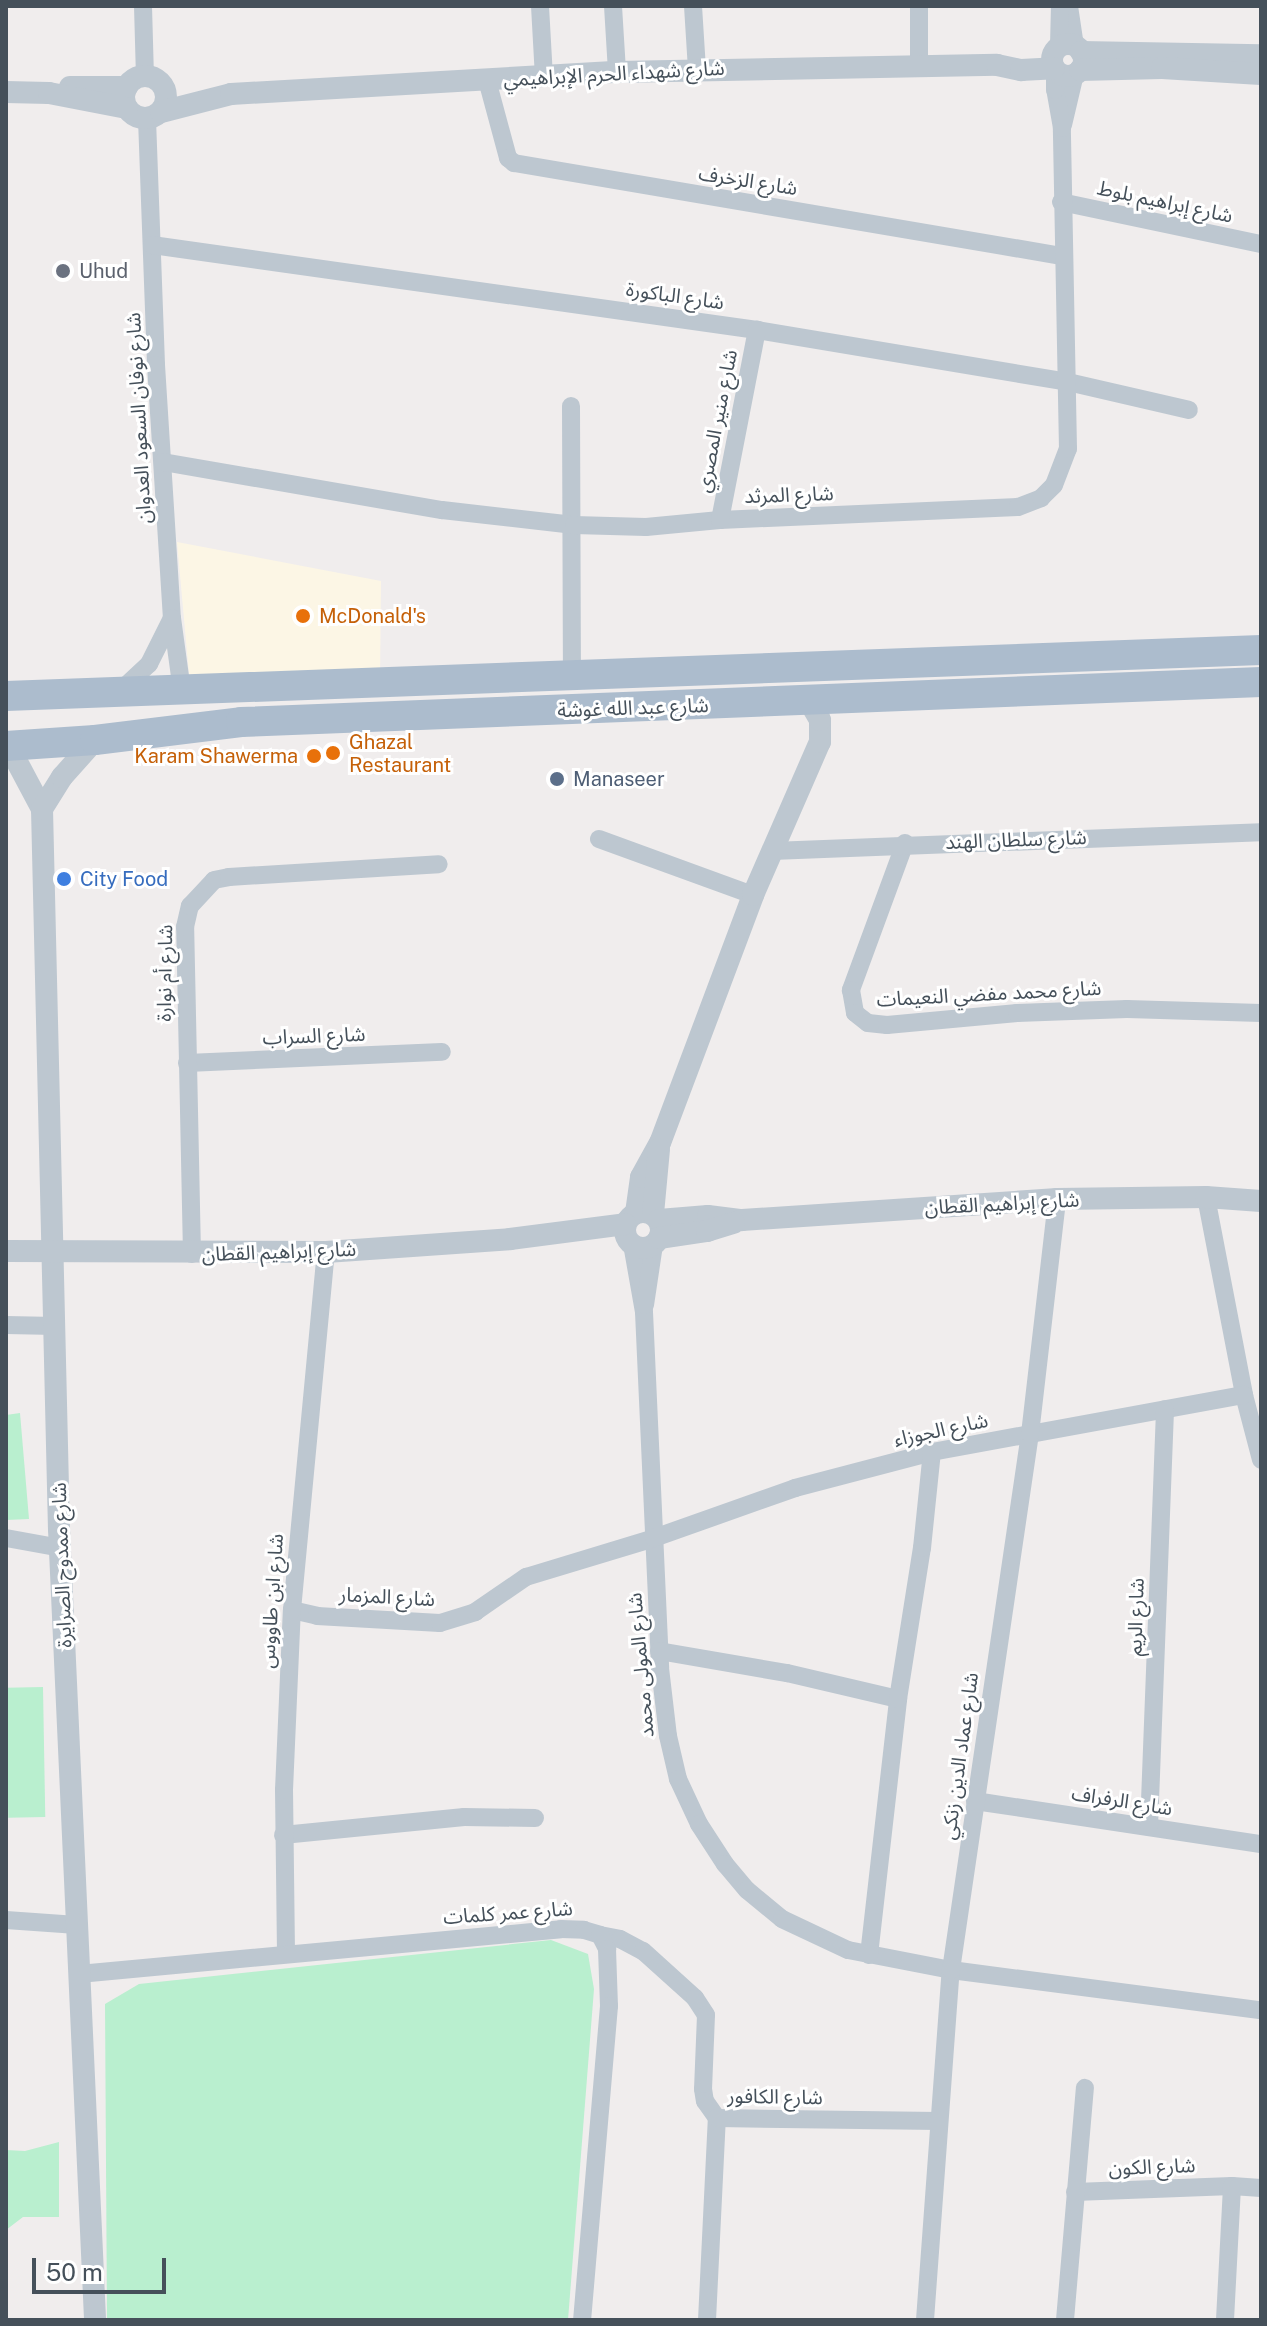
<!DOCTYPE html>
<meta charset="utf-8">
<style>
body{margin:0}
#map{position:relative;width:1267px;height:2326px;overflow:hidden;background:#f0eded;font-family:"Public Sans","Noto Sans Arabic",sans-serif}
div>[style]{position:absolute}
[style*='--x']{left:calc(var(--x)*1px);top:calc(var(--y)*1px);width:calc(var(--w)*1px);rotate:calc(var(--a)*1deg)}
.commercial>*{inset:0;background:#fcf6e5}
.green>*{inset:0;background:#b9efcf;transform-origin:0 0}
.minor>*{height:18px;margin:-9px;padding:0 9px;transform-origin:9px;border-radius:9px;background:#bdc7d0}
.tertiary>*{height:22px;margin:-11px;padding:0 11px;transform-origin:11px;border-radius:11px;background:#bdc7d0}
.tertiary>.ring{margin:-11px;padding:0;box-sizing:content-box;background:none;border:22px solid #bdc7d0;border-radius:50%}
.primary>*{height:30px;margin:-15px;padding:0 15px;transform-origin:15px;border-radius:15px;background:#acbccd}
.dots>*{width:22px;height:22px;translate:-50% -50%;box-sizing:border-box;border:4px solid #fff;border-radius:50%}
span{translate:-50% -50%;white-space:nowrap;text-align:center;line-height:1.15;-webkit-text-stroke:6px #fff;paint-order:stroke}
.street-label{font-size:20px;color:#45505a}
.worship-label{font-size:20px;color:#5b616d}
.left{translate:0 -50%;text-align:left}
.food-label{font-size:20px;color:#c56008}
.right{translate:-100% -50%;text-align:right}
.service-label{font-size:20px;color:#4e5e75}
.shop-label{font-size:20px;color:#366cbe}
.frame{position:absolute;inset:0;border:8px solid #45505a;pointer-events:none}
.scale{position:absolute;left:32px;top:2258px;width:134px;height:36px;box-sizing:border-box;border:4px solid #45505a;border-top:0;padding-left:10px;font-size:24px;line-height:28px;white-space:nowrap;color:#45505a;-webkit-text-stroke:6px #fff;paint-order:stroke}
</style>
<div id="map">
<div class="commercial">
<i style="clip-path:polygon(177px 542px,381px 581px,380px 679px,194px 680px,189px 674px)"></i>
</div>
<div class="green">
<i style="clip-path:polygon(20px 1413px,29px 1519px,6px 1520px,6px 1415px)"></i>
<i style="left:43px;top:1687px;width:130px;height:37px;rotate:89deg"></i>
<i style="clip-path:polygon(551px 1940px,588px 1954px,594px 1989px,568px 2320px,107px 2320px,105px 2004px,139px 1984px)"></i>
<i style="clip-path:polygon(59px 2142px,59px 2217px,23px 2217px,6px 2230px,6px 2150px,25px 2151px)"></i>
</div>
<div class="minor">
<i style="--x:143;--y:6;--w:70;--a:88.4"></i>
<i style="--x:540;--y:6;--w:72;--a:86.8"></i>
<i style="--x:613;--y:6;--w:66;--a:86.5"></i>
<i style="--x:693;--y:6;--w:63;--a:86.4"></i>
<i style="--x:919;--y:6;--w:61;--a:90"></i>
<i style="--x:1069;--y:6;--w:40;--a:81.5"></i>
<i style="--x:1059;--y:46;--w:40;--a:-88.6"></i>
<i style="--x:487;--y:80;--w:81;--a:74.9"></i>
<i style="--x:508;--y:158;--w:8;--a:40"></i>
<i style="--x:514;--y:163;--w:556;--a:9.63"></i>
<i style="--x:147;--y:119;--w:246;--a:87.9"></i>
<i style="--x:156;--y:365;--w:254;--a:86.4"></i>
<i style="--x:172;--y:618;--w:74;--a:82.2"></i>
<i style="--x:1063;--y:125;--w:52;--a:-76.8"></i>
<i style="--x:1061;--y:202;--w:204;--a:11.9"></i>
<i style="--x:152;--y:245;--w:611;--a:8"></i>
<i style="--x:757;--y:330;--w:315;--a:9.5"></i>
<i style="--x:1068;--y:382;--w:124;--a:13"></i>
<i style="--x:571;--y:406;--w:268;--a:89.8"></i>
<i style="--x:163;--y:462;--w:283;--a:9.8"></i>
<i style="--x:442;--y:510;--w:133;--a:6.5"></i>
<i style="--x:574;--y:525;--w:72;--a:1.6"></i>
<i style="--x:646;--y:527;--w:74;--a:-5.4"></i>
<i style="--x:720;--y:520;--w:298;--a:-2.5"></i>
<i style="--x:1018;--y:507;--w:25;--a:-21"></i>
<i style="--x:1041;--y:498;--w:18;--a:-45"></i>
<i style="--x:1054;--y:485;--w:39;--a:-69"></i>
<i style="--x:1068;--y:449;--w:321;--a:-91.1"></i>
<i style="--x:1062;--y:128;--w:39;--a:-100"></i>
<i style="--x:1055;--y:90;--w:19;--a:-90"></i>
<i style="--x:720;--y:520;--w:194;--a:-79"></i>
<i style="--x:120;--y:691;--w:40;--a:-43"></i>
<i style="--x:149;--y:664;--w:51;--a:-63.4"></i>
<i style="--x:599;--y:839;--w:164;--a:20"></i>
<i style="--x:905;--y:843;--w:157;--a:110.2"></i>
<i style="--x:851;--y:990;--w:23;--a:80"></i>
<i style="--x:855;--y:1013;--w:16;--a:38"></i>
<i style="--x:868;--y:1023;--w:19;--a:6"></i>
<i style="--x:887;--y:1025;--w:131;--a:-5.3"></i>
<i style="--x:1017;--y:1013;--w:110;--a:-2.1"></i>
<i style="--x:1127;--y:1009;--w:134;--a:1.7"></i>
<i style="--x:772;--y:851;--w:489;--a:-2.2"></i>
<i style="--x:187;--y:1063;--w:255;--a:-2.5"></i>
<i style="--x:1206;--y:1197;--w:202;--a:79.1"></i>
<i style="--x:1244;--y:1395;--w:67;--a:75.3"></i>
<i style="--x:632;--y:1244;--w:69;--a:80"></i>
<i style="--x:644;--y:1312;--w:356;--a:87.4"></i>
<i style="--x:660;--y:1668;--w:68;--a:83.3"></i>
<i style="--x:668;--y:1736;--w:44;--a:76.9"></i>
<i style="--x:678;--y:1779;--w:50;--a:65"></i>
<i style="--x:699;--y:1824;--w:48;--a:57"></i>
<i style="--x:725;--y:1864;--w:34;--a:50"></i>
<i style="--x:747;--y:1890;--w:45;--a:39.6"></i>
<i style="--x:782;--y:1919;--w:73;--a:25.2"></i>
<i style="--x:848;--y:1950;--w:105;--a:11"></i>
<i style="--x:951;--y:1970;--w:313;--a:7.4"></i>
<i style="--x:192;--y:1254;--w:327;--a:-91.2"></i>
<i style="--x:185;--y:927;--w:22;--a:-77"></i>
<i style="--x:190;--y:906;--w:35;--a:-47"></i>
<i style="--x:214;--y:880;--w:15;--a:-11"></i>
<i style="--x:229;--y:877;--w:210;--a:-3.5"></i>
<i style="--x:645;--y:1305;--w:61;--a:-81.5"></i>
<i style="--x:6;--y:1325;--w:50;--a:1.1"></i>
<i style="--x:6;--y:1538;--w:56;--a:10.3"></i>
<i style="--x:292;--y:1610;--w:26;--a:13"></i>
<i style="--x:317;--y:1616;--w:123;--a:3.3"></i>
<i style="--x:440;--y:1623;--w:37;--a:-17"></i>
<i style="--x:475;--y:1612;--w:62;--a:-34.5"></i>
<i style="--x:526;--y:1577;--w:134;--a:-16.9"></i>
<i style="--x:654;--y:1538;--w:150;--a:-19.5"></i>
<i style="--x:795;--y:1488;--w:142;--a:-14.7"></i>
<i style="--x:932;--y:1452;--w:317;--a:-10.4"></i>
<i style="--x:659;--y:1651;--w:130;--a:9.8"></i>
<i style="--x:787;--y:1673;--w:114;--a:13.2"></i>
<i style="--x:975;--y:1801;--w:289;--a:8.6"></i>
<i style="--x:1149;--y:1827;--w:418;--a:-87.8"></i>
<i style="--x:283;--y:1835;--w:182;--a:-5.7"></i>
<i style="--x:464;--y:1817;--w:71;--a:0.8"></i>
<i style="--x:6;--y:1920;--w:71;--a:4"></i>
<i style="--x:600;--y:1935;--w:20;--a:11"></i>
<i style="--x:620;--y:1939;--w:26;--a:28"></i>
<i style="--x:643;--y:1951;--w:70;--a:42.1"></i>
<i style="--x:695;--y:1998;--w:20;--a:57"></i>
<i style="--x:706;--y:2015;--w:74;--a:92.3"></i>
<i style="--x:703;--y:2089;--w:12;--a:81"></i>
<i style="--x:705;--y:2101;--w:21;--a:55"></i>
<i style="--x:286;--y:1953;--w:163;--a:-90.7"></i>
<i style="--x:284;--y:1790;--w:180;--a:-87.5"></i>
<i style="--x:292;--y:1610;--w:360;--a:-84.6"></i>
<i style="--x:869;--y:1955;--w:258;--a:-83.5"></i>
<i style="--x:898;--y:1699;--w:153;--a:-81"></i>
<i style="--x:922;--y:1548;--w:97;--a:-84.1"></i>
<i style="--x:79;--y:1974;--w:484;--a:-5.3"></i>
<i style="--x:561;--y:1929;--w:23;--a:2"></i>
<i style="--x:584;--y:1930;--w:17;--a:17"></i>
<i style="--x:600;--y:1935;--w:16;--a:63"></i>
<i style="--x:607;--y:1949;--w:57;--a:88"></i>
<i style="--x:609;--y:2006;--w:315;--a:94.9"></i>
<i style="--x:1075;--y:2192;--w:157;--a:-2.2"></i>
<i style="--x:1232;--y:2186;--w:29;--a:4"></i>
<i style="--x:707;--y:2320;--w:202;--a:-87.2"></i>
<i style="--x:717;--y:2118;--w:222;--a:0.8"></i>
<i style="--x:925;--y:2320;--w:351;--a:-85.8"></i>
<i style="--x:951;--y:1970;--w:542;--a:-81.62"></i>
<i style="--x:1030;--y:1434;--w:237;--a:-83.4"></i>
<i style="--x:1065;--y:2320;--w:233;--a:-85.1"></i>
<i style="--x:1225;--y:2320;--w:134;--a:-87"></i>
</div>
<div class="tertiary">
<i class="ring" style="left:1052px;top:44px;width:10px;height:10px"></i>
<i style="--x:1081;--y:52;--w:180;--a:1"></i>
<i style="--x:1080;--y:70;--w:82;--a:-1.4"></i>
<i style="--x:1162;--y:68;--w:99;--a:3.5"></i>
<i class="ring" style="left:124px;top:76px;width:20px;height:20px"></i>
<i style="--x:70;--y:87;--w:57;--a:0"></i>
<i style="--x:6;--y:92;--w:43;--a:1.3"></i>
<i style="--x:49;--y:93;--w:79;--a:10.9"></i>
<i style="--x:161;--y:112;--w:72;--a:-14.4"></i>
<i style="--x:231;--y:94;--w:387;--a:-3.3"></i>
<i style="--x:617;--y:72;--w:380;--a:-1.1"></i>
<i style="--x:997;--y:65;--w:25;--a:12"></i>
<i style="--x:1021;--y:70;--w:33;--a:-3"></i>
<i style="--x:8;--y:745;--w:72;--a:62"></i>
<i style="--x:42;--y:809;--w:720;--a:88.65"></i>
<i style="--x:59;--y:1529;--w:792;--a:87.39"></i>
<i style="--x:42;--y:809;--w:38;--a:-58"></i>
<i style="--x:62;--y:777;--w:50;--a:-48.3"></i>
<i class="ring" style="left:625px;top:1212px;width:14px;height:14px"></i>
<i style="--x:636;--y:1213;--w:36;--a:-82"></i>
<i style="--x:641;--y:1177;--w:39;--a:-61"></i>
<i style="--x:660;--y:1143;--w:265;--a:-69.4"></i>
<i style="--x:753;--y:895;--w:167;--a:-66.4"></i>
<i style="--x:820;--y:742;--w:22;--a:-90"></i>
<i style="--x:820;--y:720;--w:22;--a:-120"></i>
<i style="--x:653;--y:1214;--w:65;--a:-84.7"></i>
<i style="--x:659;--y:1220;--w:49;--a:-4.7"></i>
<i style="--x:708;--y:1216;--w:34;--a:7"></i>
<i style="--x:742;--y:1220;--w:316;--a:-3.8"></i>
<i style="--x:1057;--y:1199;--w:149;--a:-0.8"></i>
<i style="--x:1206;--y:1197;--w:55;--a:4.2"></i>
<i style="--x:659;--y:1238;--w:49;--a:-8.3"></i>
<i style="--x:707;--y:1231;--w:28;--a:-17"></i>
<i style="--x:6;--y:1251;--w:320;--a:0.2"></i>
<i style="--x:326;--y:1252;--w:184;--a:-4"></i>
<i style="--x:510;--y:1239;--w:116;--a:-7.4"></i>
</div>
<div class="primary">
<i style="--x:6;--y:696;--w:1256;--a:-2.1"></i>
<i style="--x:6;--y:746;--w:89;--a:-3.9"></i>
<i style="--x:95;--y:740;--w:147;--a:-7"></i>
<i style="--x:241;--y:722;--w:1021;--a:-2.25"></i>
</div>
<div class="dots">
<i style="left:63px;top:271px;background:#6b7280"></i>
<i style="left:303px;top:616px;background:#e8710a"></i>
<i style="left:333px;top:753px;background:#e8710a"></i>
<i style="left:314px;top:756px;background:#e8710a"></i>
<i style="left:557px;top:779px;background:#5c6f8a"></i>
<i style="left:64px;top:879px;background:#3f7fe0"></i>
</div>
<div class="street-label">
<span style="left:614px;top:74px;rotate:-3deg">شارع شهداء الحرم الإبراهيمي</span>
<span style="left:748px;top:181px;rotate:9deg">شارع الزخرف</span>
<span style="left:1165px;top:202px;rotate:12deg">شارع إبراهيم بلوط</span>
<span style="left:675px;top:296px;rotate:8deg">شارع الباكورة</span>
<span style="left:139px;top:418px;rotate:-93deg">شارع نوفان السعود العدوان</span>
<span style="left:717px;top:421px;rotate:-79deg">شارع منير المصري</span>
<span style="left:789px;top:495px;rotate:-2deg">شارع المرثد</span>
<span style="left:633px;top:708px;rotate:-2deg">شارع عبد الله غوشة</span>
<span style="left:1016px;top:840px;rotate:-2deg">شارع سلطان الهند</span>
<span style="left:165px;top:973px;rotate:-89deg">شارع أم نوارة</span>
<span style="left:989px;top:994px;rotate:-3deg">شارع محمد مفضي النعيمات</span>
<span style="left:314px;top:1036px;rotate:-2deg">شارع السراب</span>
<span style="left:1002px;top:1204px;rotate:-3deg">شارع إبراهيم القطان</span>
<span style="left:279px;top:1252px;rotate:-2deg">شارع إبراهيم القطان</span>
<span style="left:941px;top:1430px;rotate:-12deg">شارع الجوزاء</span>
<span style="left:62px;top:1565px;rotate:-92deg">شارع ممدوح الصرايرة</span>
<span style="left:387px;top:1597px;rotate:3deg">شارع المزمار</span>
<span style="left:272px;top:1601px;rotate:-86deg">شارع ابن طاووس</span>
<span style="left:1136px;top:1617px;rotate:-88deg">شارع الريم</span>
<span style="left:641px;top:1665px;rotate:-95deg">شارع المولى محمد</span>
<span style="left:960px;top:1756px;rotate:-82deg">شارع عماد الدين زنكي</span>
<span style="left:1122px;top:1801px;rotate:9deg">شارع الرفراف</span>
<span style="left:508px;top:1913px;rotate:-4deg">شارع عمر كلمات</span>
<span style="left:775px;top:2097px;rotate:1deg">شارع الكافور</span>
<span style="left:1152px;top:2167px;rotate:-2deg">شارع الكون</span>
</div>
<div class="worship-label">
<span class="left" style="left:79px;top:271px">Uhud</span>
</div>
<div class="food-label">
<span class="left" style="left:319px;top:616px">McDonald's</span>
<span class="left" style="left:349px;top:754px">Ghazal<br>Restaurant</span>
<span class="right" style="left:298px;top:756px">Karam Shawerma</span>
</div>
<div class="service-label">
<span class="left" style="left:573px;top:779px">Manaseer</span>
</div>
<div class="shop-label">
<span class="left" style="left:80px;top:879px">City Food</span>
</div>
<div class="frame"></div>
<div class="scale">50 m</div>
</div>
